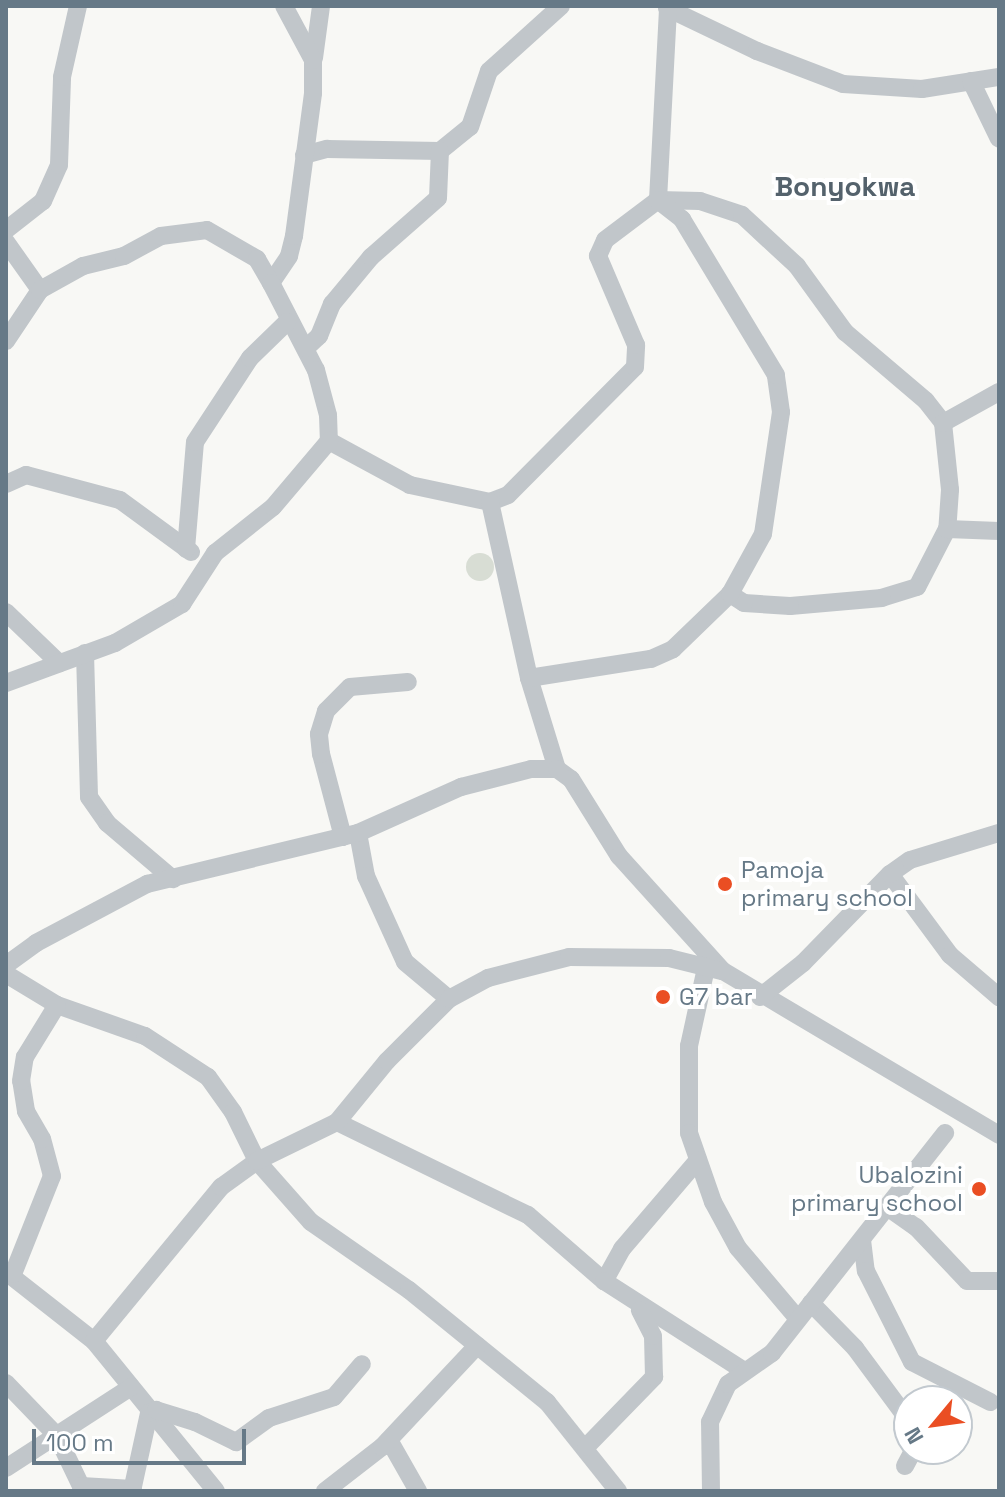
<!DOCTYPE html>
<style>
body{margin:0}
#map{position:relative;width:1005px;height:1497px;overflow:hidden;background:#f8f8f5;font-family:"Space Grotesk",sans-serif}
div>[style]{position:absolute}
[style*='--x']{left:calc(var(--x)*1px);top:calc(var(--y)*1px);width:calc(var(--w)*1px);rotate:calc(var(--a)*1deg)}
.green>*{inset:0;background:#d8ddd4}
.round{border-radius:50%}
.street>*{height:18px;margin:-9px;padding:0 9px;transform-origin:9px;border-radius:9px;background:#c1c6ca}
.dots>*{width:22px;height:22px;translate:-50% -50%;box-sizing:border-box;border:4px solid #fff;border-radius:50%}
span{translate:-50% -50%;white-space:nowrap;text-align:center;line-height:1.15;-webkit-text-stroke:8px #fff;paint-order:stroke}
.poi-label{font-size:24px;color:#667987}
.left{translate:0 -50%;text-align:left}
.right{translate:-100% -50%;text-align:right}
.quarter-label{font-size:28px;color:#54626c;font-weight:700}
.frame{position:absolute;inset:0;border:8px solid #667987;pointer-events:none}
.north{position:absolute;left:893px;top:1385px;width:80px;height:80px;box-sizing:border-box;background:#fff;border:2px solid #c2c9cf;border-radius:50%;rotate:241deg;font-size:22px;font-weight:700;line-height:32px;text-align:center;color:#667987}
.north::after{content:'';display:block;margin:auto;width:28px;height:36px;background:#ea4e23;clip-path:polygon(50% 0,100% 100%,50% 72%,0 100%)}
.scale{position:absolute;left:32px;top:1429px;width:214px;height:36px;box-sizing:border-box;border:4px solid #667987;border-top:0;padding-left:10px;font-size:24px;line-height:28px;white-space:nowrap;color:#667987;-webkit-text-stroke:6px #fff;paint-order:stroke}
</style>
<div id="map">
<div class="green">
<i class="round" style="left:466px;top:553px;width:28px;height:28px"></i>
</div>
<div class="street">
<i style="--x:667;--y:8;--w:100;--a:25.5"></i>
<i style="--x:757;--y:51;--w:92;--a:21"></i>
<i style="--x:843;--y:84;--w:79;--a:3.6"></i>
<i style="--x:922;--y:89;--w:78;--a:-8.9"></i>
<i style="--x:314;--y:58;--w:52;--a:-82.3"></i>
<i style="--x:971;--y:81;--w:64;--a:64.2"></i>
<i style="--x:304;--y:155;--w:24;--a:-15"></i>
<i style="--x:327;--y:149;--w:113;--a:1"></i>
<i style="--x:440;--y:151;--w:38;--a:-39"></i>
<i style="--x:470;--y:127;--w:59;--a:-71.3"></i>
<i style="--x:489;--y:71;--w:97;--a:-42.1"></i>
<i style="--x:658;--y:200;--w:42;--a:1.4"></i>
<i style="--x:700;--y:201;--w:44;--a:18.4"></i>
<i style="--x:742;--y:215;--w:75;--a:42.8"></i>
<i style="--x:797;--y:266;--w:82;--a:54"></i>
<i style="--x:845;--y:332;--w:106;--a:40.4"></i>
<i style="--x:926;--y:401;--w:28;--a:52"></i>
<i style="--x:943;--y:423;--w:67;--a:84"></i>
<i style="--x:950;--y:490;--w:39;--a:94"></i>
<i style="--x:947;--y:529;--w:65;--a:117.3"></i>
<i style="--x:917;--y:587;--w:37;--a:163"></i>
<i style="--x:882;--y:598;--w:92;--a:175"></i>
<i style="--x:790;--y:606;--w:46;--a:-176.3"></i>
<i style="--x:744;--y:603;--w:17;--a:-147"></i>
<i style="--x:6;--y:230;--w:47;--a:-38.1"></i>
<i style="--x:43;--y:201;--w:39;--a:-66"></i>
<i style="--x:59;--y:165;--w:88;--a:-88"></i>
<i style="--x:62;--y:77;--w:73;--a:-77.3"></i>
<i style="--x:6;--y:242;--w:59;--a:54.7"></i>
<i style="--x:271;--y:283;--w:32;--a:-56"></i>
<i style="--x:289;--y:256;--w:21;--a:-76"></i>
<i style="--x:294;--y:236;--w:144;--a:-82.4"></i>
<i style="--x:313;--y:93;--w:33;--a:-90"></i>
<i style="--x:313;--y:60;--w:61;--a:-118.2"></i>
<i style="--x:6;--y:341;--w:61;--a:-56.3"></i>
<i style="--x:40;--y:290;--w:49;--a:-29.2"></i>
<i style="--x:83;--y:266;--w:42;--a:-13.7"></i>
<i style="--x:124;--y:256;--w:42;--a:-28.4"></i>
<i style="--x:161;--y:236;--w:46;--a:-7.4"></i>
<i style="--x:207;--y:230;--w:58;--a:30.1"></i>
<i style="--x:257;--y:259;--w:28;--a:60"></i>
<i style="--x:271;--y:283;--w:98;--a:62.7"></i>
<i style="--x:316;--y:370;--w:47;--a:75.1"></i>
<i style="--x:328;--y:415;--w:26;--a:88"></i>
<i style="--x:329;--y:441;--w:92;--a:28.5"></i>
<i style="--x:410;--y:485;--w:82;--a:12"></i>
<i style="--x:490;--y:502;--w:19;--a:-21"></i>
<i style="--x:508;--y:495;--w:180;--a:-45.2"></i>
<i style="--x:635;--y:367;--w:22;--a:-87"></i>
<i style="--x:636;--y:345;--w:97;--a:-113.1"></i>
<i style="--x:598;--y:256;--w:17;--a:-66"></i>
<i style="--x:605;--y:240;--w:66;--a:-37"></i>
<i style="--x:658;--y:200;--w:194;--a:-87"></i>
<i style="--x:306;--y:348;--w:18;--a:-43"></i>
<i style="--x:319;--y:336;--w:35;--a:-68"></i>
<i style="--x:332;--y:304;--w:61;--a:-50.3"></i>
<i style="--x:371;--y:257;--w:89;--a:-41.4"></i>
<i style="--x:438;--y:198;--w:47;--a:-87.6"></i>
<i style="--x:943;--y:423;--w:64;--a:-29"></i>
<i style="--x:6;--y:484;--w:22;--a:-24"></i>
<i style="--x:26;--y:475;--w:97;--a:14.9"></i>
<i style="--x:120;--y:500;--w:88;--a:36.2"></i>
<i style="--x:490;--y:502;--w:180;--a:77.5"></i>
<i style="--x:529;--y:678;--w:95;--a:72.9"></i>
<i style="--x:947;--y:529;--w:52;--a:2.2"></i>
<i style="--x:186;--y:549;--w:107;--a:-85.2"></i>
<i style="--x:195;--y:442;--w:100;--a:-56.8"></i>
<i style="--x:250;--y:358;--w:52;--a:-44.2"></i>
<i style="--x:6;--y:612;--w:74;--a:43.9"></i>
<i style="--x:85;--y:653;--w:144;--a:88.4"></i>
<i style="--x:89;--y:797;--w:32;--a:55"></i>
<i style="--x:107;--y:823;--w:87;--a:40.3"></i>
<i style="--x:529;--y:678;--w:123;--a:-8.9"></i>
<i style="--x:651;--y:659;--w:24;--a:-24"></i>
<i style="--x:673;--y:649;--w:79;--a:-44"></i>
<i style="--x:730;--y:594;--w:68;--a:-61.2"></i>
<i style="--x:763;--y:534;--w:123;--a:-81.6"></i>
<i style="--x:781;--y:412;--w:37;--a:-98"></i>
<i style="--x:776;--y:375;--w:182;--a:-121.1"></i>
<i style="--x:682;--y:219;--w:31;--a:-142"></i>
<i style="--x:6;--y:683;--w:116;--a:-20.2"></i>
<i style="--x:115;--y:643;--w:78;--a:-30.2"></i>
<i style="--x:182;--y:604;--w:61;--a:-57.1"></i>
<i style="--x:215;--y:553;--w:74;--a:-38.4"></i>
<i style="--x:273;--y:507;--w:87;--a:-49.7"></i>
<i style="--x:358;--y:833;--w:44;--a:79.5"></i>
<i style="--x:366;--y:876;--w:94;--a:65.6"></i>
<i style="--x:405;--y:962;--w:57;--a:40.1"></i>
<i style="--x:343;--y:837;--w:86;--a:-104.8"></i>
<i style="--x:321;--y:754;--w:20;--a:-96"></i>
<i style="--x:319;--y:734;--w:24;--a:-73"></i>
<i style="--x:326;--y:711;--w:34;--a:-45"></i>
<i style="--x:350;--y:687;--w:58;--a:-4.9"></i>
<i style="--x:890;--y:874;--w:101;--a:53.5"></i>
<i style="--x:950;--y:955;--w:65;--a:40.6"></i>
<i style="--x:6;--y:965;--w:37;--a:-36"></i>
<i style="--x:36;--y:943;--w:126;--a:-28"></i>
<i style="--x:147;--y:884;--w:217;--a:-13.6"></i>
<i style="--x:358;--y:833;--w:113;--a:-24.1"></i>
<i style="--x:461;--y:787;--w:72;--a:-14.4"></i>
<i style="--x:531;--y:769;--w:26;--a:0"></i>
<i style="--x:557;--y:769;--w:17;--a:36"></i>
<i style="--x:571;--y:779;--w:91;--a:58.1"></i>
<i style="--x:619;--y:856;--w:155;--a:47.9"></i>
<i style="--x:723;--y:971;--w:321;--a:30.7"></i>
<i style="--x:706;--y:968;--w:80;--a:102.3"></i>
<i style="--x:689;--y:1046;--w:87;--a:90"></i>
<i style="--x:689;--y:1133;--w:73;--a:70.8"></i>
<i style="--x:713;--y:1202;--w:52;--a:61.5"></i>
<i style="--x:738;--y:1248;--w:93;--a:49.8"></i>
<i style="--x:6;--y:974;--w:60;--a:31.3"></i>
<i style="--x:57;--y:1005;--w:93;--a:19.4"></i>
<i style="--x:145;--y:1036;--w:75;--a:33.1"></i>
<i style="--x:208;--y:1077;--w:43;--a:54.5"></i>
<i style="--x:233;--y:1112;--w:55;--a:63.9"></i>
<i style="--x:257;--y:1161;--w:81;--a:48.5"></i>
<i style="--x:311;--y:1222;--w:119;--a:34.8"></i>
<i style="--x:409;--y:1290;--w:178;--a:39.1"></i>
<i style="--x:547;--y:1402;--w:114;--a:51.4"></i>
<i style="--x:760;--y:997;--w:55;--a:-38.3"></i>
<i style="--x:803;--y:963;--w:124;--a:-45.7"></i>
<i style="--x:890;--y:874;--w:24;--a:-35"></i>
<i style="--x:910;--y:860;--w:93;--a:-16.9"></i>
<i style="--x:337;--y:1122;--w:212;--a:26"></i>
<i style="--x:528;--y:1215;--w:101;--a:41"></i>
<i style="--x:698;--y:1160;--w:117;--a:130.5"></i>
<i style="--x:622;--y:1249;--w:37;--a:119"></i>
<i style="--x:604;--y:1281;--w:166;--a:32.7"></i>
<i style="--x:887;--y:1207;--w:35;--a:35"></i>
<i style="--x:916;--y:1227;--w:74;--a:46.6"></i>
<i style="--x:967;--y:1281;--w:32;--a:0"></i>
<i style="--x:862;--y:1240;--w:31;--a:83"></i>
<i style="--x:866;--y:1271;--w:102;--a:63.2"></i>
<i style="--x:912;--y:1362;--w:88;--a:27.1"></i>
<i style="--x:6;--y:1272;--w:112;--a:38.1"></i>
<i style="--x:94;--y:1341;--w:193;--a:50.9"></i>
<i style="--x:13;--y:1274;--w:105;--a:-68.3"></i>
<i style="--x:52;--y:1176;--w:38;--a:-105"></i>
<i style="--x:42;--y:1139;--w:32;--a:-120"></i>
<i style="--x:26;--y:1111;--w:30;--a:-99"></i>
<i style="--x:21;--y:1081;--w:24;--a:-81"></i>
<i style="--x:25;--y:1057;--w:61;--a:-58.4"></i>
<i style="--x:811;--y:1303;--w:63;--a:45.6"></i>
<i style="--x:855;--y:1348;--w:91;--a:53.5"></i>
<i style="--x:94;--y:1341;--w:200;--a:-50.5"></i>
<i style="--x:221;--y:1187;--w:44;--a:-35.8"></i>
<i style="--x:257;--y:1161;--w:89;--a:-26"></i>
<i style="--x:337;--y:1122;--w:79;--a:-50.7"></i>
<i style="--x:387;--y:1061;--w:88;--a:-45"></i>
<i style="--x:449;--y:999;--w:44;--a:-28.3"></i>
<i style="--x:488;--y:978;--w:84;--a:-14.5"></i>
<i style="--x:569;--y:957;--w:100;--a:0.6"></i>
<i style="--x:669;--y:958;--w:54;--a:14"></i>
<i style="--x:6;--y:1383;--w:74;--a:46.1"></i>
<i style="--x:57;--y:1436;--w:55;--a:64.4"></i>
<i style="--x:81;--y:1486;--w:52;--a:3.3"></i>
<i style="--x:389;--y:1440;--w:59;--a:60.4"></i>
<i style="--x:586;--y:1447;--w:98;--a:-45.8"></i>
<i style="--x:654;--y:1377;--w:41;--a:-91.4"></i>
<i style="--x:653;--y:1336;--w:29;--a:-117"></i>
<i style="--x:905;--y:1466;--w:19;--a:-62"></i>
<i style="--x:6;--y:1468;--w:149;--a:-32.9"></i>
<i style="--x:132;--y:1491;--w:80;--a:-77.7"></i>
<i style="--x:149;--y:1413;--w:8;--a:-23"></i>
<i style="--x:156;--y:1410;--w:41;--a:17.1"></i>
<i style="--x:195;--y:1422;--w:46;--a:26"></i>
<i style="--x:236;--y:1442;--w:41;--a:-36"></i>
<i style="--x:269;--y:1418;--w:68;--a:-17.9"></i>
<i style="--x:334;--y:1397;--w:43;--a:-49.7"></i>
<i style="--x:325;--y:1491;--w:72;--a:-37.7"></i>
<i style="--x:382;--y:1447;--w:139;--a:-46.8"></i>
<i style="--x:711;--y:1491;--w:69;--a:-90.8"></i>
<i style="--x:710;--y:1422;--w:42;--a:-64.7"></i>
<i style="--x:728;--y:1384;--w:54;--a:-35.2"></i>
<i style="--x:772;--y:1353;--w:280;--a:-51.8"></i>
</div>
<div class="dots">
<i style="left:725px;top:884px;background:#ea4e23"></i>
<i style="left:663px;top:997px;background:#ea4e23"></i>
<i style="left:979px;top:1189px;background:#ea4e23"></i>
</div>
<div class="poi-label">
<span class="left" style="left:741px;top:884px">Pamoja<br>primary school</span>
<span class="left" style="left:679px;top:997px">G7 bar</span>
<span class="right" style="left:963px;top:1189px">Ubalozini<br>primary school</span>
</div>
<div class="quarter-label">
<span style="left:845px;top:186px">Bonyokwa</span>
</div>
<div class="frame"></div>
<div class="north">N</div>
<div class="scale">100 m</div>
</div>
